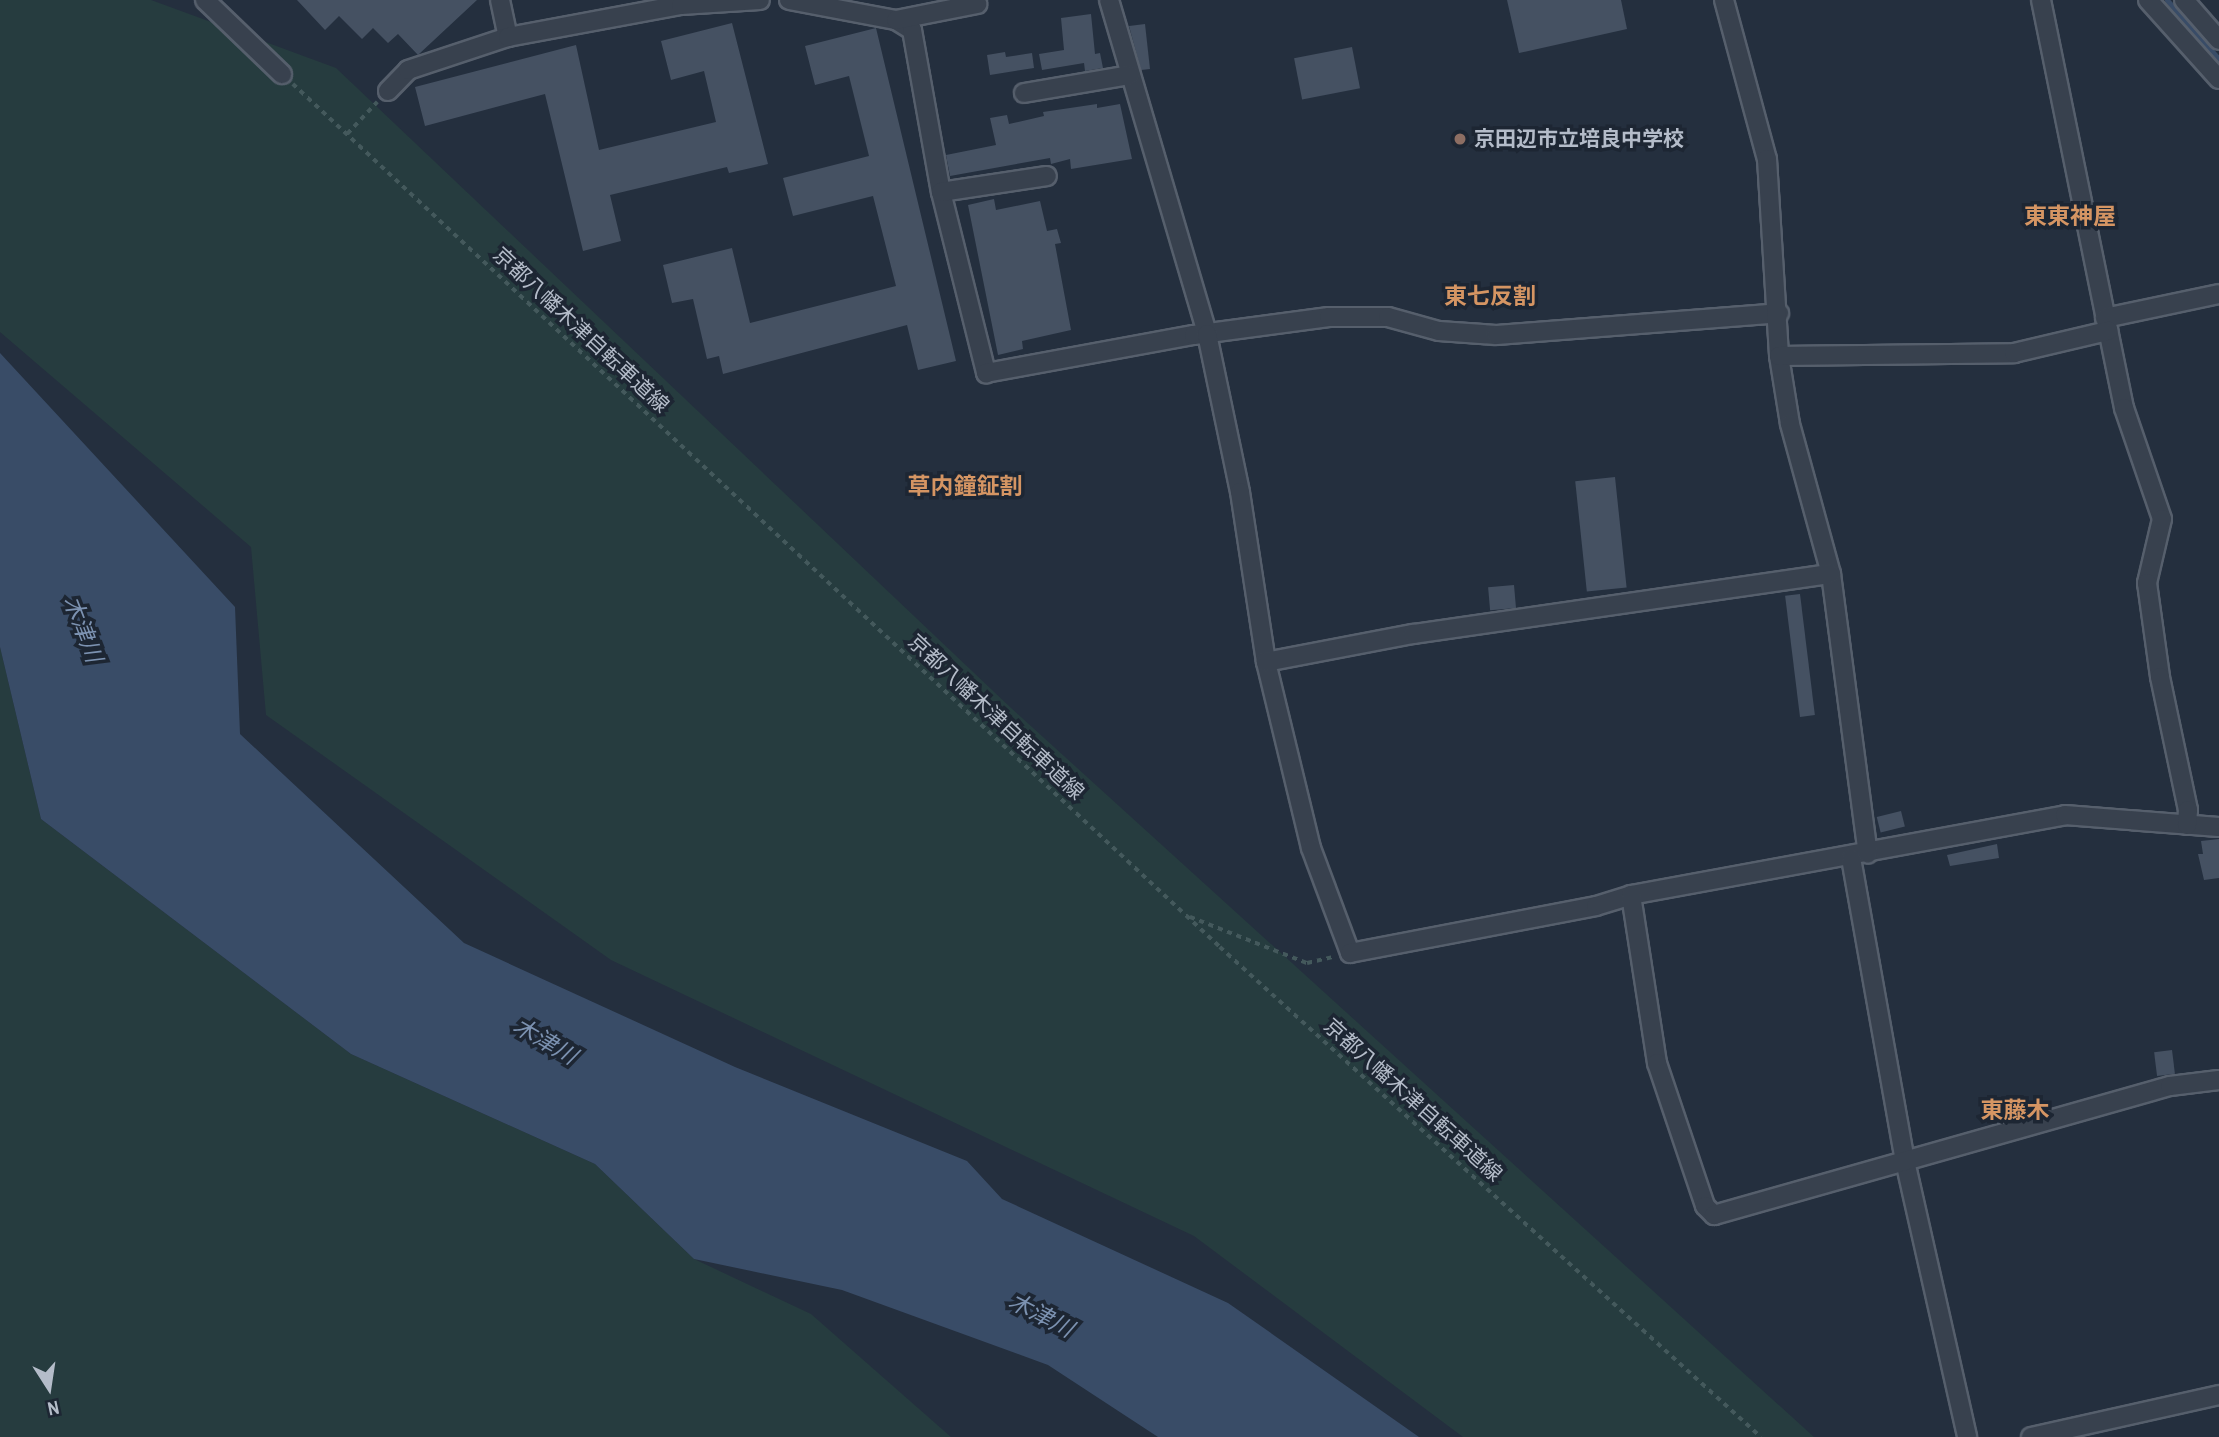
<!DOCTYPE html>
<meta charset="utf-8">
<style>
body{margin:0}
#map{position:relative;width:2219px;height:1437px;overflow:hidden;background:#242f3e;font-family:"Archivo Narrow","Noto Sans JP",sans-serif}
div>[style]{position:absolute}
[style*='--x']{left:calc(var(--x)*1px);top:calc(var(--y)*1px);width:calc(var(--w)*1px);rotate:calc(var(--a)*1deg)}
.green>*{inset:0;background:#263c3f}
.water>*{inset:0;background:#394c67}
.stream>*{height:5px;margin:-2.5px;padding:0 2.5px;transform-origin:2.5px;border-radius:2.5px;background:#394c67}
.building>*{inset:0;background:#455162;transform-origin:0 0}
.path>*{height:3.5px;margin-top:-1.75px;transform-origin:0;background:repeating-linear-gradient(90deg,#44595c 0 5px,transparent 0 10px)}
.roads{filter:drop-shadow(2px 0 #565f6c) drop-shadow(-2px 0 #565f6c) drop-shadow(0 2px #565f6c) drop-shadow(0 -2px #565f6c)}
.minor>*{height:18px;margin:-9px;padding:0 9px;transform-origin:9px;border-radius:9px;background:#38414e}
.dots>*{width:19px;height:19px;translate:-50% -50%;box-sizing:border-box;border:4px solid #1d2633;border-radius:50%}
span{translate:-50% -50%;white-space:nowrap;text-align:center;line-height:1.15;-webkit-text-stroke:7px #1d2633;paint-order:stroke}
.poi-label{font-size:21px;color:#b4bcc9;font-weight:700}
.left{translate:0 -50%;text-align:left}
.street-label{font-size:21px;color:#b4bcc9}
.neighbourhood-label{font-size:23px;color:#d59563;font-weight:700}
.water-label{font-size:23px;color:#7c92b1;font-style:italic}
.north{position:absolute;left:14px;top:1353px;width:70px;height:70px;-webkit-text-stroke:5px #1d2633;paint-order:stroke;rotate:168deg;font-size:19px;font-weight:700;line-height:28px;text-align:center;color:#b4bcc9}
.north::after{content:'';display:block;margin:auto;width:24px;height:32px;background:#b4bcc9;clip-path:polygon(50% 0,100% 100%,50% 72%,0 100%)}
</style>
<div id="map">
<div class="green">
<i style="clip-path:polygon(0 0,151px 0,336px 68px,1010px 707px,1814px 1437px,1463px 1437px,1194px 1236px,611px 960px,266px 715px,251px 547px,0 332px)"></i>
<i style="clip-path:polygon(0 647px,41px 819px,351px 1054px,595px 1164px,694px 1259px,811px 1314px,951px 1437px,0 1437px)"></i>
</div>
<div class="water">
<i style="clip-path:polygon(0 353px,235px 607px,240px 734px,464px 943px,735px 1067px,967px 1161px,1002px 1199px,1228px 1303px,1419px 1437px,1158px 1437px,1048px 1365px,842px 1290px,694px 1259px,595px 1164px,351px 1054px,41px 819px,0 647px)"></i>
</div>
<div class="stream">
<i style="--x:2167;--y:0;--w:79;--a:48.6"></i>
</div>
<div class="building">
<i style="clip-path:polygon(297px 0,477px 0,418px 55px,398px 34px,388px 43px,373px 28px,362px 39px,339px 16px,325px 30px)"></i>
<i style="clip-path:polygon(1507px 0,1621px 0,1627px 29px,1519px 53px)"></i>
<i style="clip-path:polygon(1091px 14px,1095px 54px,1100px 53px,1103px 68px,1085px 71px,1084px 63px,1042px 70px,1039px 54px,1064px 50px,1061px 18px)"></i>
<i style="clip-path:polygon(732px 23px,768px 164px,729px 173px,727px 167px,610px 195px,621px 241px,583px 251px,545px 94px,425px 126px,415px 87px,576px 45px,599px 150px,716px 122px,704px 71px,671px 80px,661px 41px)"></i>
<i style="clip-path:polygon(1145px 24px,1150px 69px,1141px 70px,1129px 26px)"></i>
<i style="clip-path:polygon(876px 28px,956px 361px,918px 370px,907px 325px,723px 374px,719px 356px,707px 359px,693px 299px,672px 303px,663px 265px,732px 248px,750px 323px,896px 286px,873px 196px,793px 216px,783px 178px,869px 156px,849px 76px,815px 85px,805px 46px)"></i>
<i style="left:1352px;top:47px;width:42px;height:59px;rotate:79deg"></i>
<i style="clip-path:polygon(1005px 52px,1006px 57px,1032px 53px,1034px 68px,990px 75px,987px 55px)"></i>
<i style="clip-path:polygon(1097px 104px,1097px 108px,1120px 104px,1132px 159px,1071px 169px,1070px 159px,1051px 164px,1050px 158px,950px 176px,946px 155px,996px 145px,990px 118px,1007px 115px,1009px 124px,1044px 116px,1043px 112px)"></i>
<i style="clip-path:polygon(994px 199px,996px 210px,1040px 201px,1047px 231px,1057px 229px,1061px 243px,1055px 244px,1071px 330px,1022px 341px,1023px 349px,998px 355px,968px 205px)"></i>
<i style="left:1615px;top:477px;width:111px;height:40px;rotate:84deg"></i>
<i style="left:1514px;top:585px;width:23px;height:26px;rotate:85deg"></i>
<i style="left:1800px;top:594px;width:122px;height:15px;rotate:83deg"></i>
<i style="left:1901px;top:811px;width:16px;height:25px;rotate:76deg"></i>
<i style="clip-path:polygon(2219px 839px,2219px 878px,2204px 880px,2198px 854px,2203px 854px,2201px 841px)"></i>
<i style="clip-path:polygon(1997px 844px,1999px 858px,1950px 866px,1947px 855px)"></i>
<i style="left:2172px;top:1050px;width:24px;height:18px;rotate:83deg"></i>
</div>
<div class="path">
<i style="--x:293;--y:84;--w:1267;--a:42.95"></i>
<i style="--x:1220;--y:947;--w:730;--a:42.17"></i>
<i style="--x:347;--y:134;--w:44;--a:-46.8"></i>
<i style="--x:1190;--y:917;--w:126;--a:21.5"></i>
<i style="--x:1307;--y:963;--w:27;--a:-13"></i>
</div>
<div class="roads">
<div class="minor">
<i style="--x:205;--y:0;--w:107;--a:43.9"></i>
<i style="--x:500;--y:0;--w:38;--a:78"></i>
<i style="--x:789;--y:0;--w:109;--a:10.6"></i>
<i style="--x:896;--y:20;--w:19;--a:32"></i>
<i style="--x:912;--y:30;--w:165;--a:79.9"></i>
<i style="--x:941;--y:192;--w:187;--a:76"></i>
<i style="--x:986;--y:373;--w:211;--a:-10.4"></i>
<i style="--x:1194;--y:335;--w:136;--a:-7.6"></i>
<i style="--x:1329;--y:317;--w:59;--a:0"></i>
<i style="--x:1388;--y:317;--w:53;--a:15.4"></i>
<i style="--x:1439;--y:331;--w:57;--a:4"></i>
<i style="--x:1496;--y:335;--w:284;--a:-4.4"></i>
<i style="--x:1109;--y:0;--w:348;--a:73.6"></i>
<i style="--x:1207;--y:334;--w:161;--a:78.2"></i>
<i style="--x:1240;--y:492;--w:172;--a:81.3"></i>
<i style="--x:1266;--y:662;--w:191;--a:76.4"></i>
<i style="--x:1311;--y:848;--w:112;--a:69.6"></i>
<i style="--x:1350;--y:953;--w:250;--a:-10.8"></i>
<i style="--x:1596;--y:906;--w:37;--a:-17"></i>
<i style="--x:1631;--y:895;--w:441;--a:-10.4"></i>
<i style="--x:2065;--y:815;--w:154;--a:4.5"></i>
<i style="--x:1724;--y:0;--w:165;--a:74.9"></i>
<i style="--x:1767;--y:159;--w:197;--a:86.5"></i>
<i style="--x:1779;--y:356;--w:69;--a:80.8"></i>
<i style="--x:1790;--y:424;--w:156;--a:74.7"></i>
<i style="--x:1831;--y:574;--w:282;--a:82.5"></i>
<i style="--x:2041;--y:0;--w:416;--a:78.5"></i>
<i style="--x:2124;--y:408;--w:117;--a:71.1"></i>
<i style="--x:2162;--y:519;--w:66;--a:103.2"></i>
<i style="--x:2147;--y:583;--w:95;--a:82.1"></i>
<i style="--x:2160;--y:677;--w:136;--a:78.1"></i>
<i style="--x:2188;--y:810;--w:15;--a:94"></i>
<i style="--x:2148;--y:0;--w:106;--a:48.1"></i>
<i style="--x:2184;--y:0;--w:53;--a:48.8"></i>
<i style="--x:896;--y:20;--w:83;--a:-11.2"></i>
<i style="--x:388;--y:91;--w:29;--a:-46"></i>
<i style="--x:408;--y:70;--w:105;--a:-18.3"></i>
<i style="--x:508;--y:37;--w:176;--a:-10.5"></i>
<i style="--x:681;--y:5;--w:79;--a:-3.6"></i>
<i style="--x:1024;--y:93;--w:108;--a:-9.6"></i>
<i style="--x:941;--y:192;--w:107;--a:-8.6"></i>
<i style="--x:2105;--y:318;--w:116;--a:-11.9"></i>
<i style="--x:1779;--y:356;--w:235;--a:-0.7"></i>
<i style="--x:2014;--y:353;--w:97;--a:-13.2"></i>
<i style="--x:1266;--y:662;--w:150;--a:-10.8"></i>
<i style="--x:1413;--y:634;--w:422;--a:-8.2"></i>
<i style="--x:1851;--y:858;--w:308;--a:79.9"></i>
<i style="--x:1905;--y:1161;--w:283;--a:77.3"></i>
<i style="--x:1631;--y:895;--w:170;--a:81.2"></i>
<i style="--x:1657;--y:1063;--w:151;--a:71.4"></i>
<i style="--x:1705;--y:1206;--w:13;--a:45"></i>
<i style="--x:1714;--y:1215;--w:474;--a:-15.8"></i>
<i style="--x:2170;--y:1086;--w:49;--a:-7"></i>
<i style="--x:2031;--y:1437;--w:193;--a:-12.6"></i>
</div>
</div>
<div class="dots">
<i style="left:1460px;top:139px;background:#8d6e63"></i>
</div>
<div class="poi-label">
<span class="left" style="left:1474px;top:139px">京田辺市立培良中学校</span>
</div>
<div class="street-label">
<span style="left:581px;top:330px;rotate:43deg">京都八幡木津自転車道線</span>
<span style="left:996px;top:717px;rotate:43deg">京都八幡木津自転車道線</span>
<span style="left:1413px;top:1100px;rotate:42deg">京都八幡木津自転車道線</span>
</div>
<div class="neighbourhood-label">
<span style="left:2070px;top:216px">東東神屋</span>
<span style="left:1490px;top:296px">東七反割</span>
<span style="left:965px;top:486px">草内鐘鉦割</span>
<span style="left:2015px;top:1110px">東藤木</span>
</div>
<div class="water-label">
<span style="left:83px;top:629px;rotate:69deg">木津川</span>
<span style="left:545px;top:1041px;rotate:30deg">木津川</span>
<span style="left:1041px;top:1315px;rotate:27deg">木津川</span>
</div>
<div class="north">N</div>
</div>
